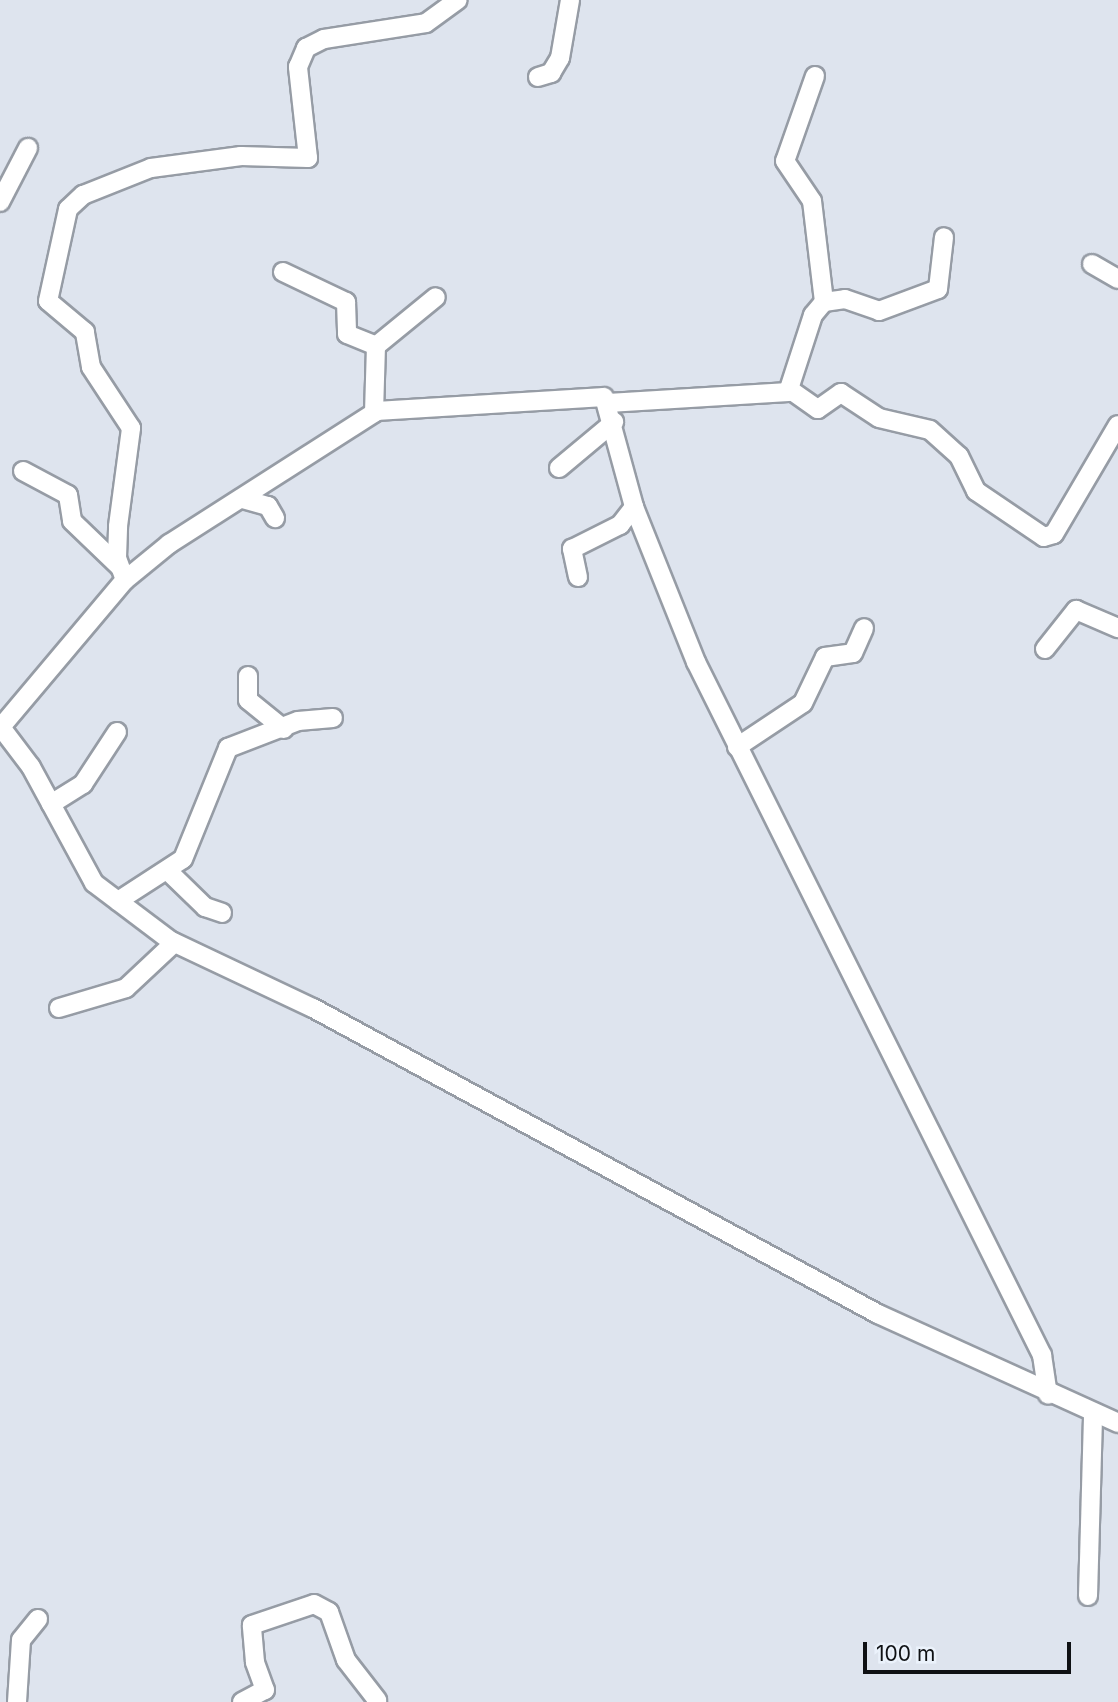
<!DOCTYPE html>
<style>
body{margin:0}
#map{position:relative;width:1118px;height:1702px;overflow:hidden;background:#dee4ee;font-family:Inter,sans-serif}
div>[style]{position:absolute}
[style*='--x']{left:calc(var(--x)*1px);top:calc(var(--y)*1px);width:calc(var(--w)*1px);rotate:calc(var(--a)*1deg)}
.roads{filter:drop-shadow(2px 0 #969ca5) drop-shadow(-2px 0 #969ca5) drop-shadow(0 2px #969ca5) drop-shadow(0 -2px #969ca5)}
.minor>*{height:18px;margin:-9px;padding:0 9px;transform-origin:9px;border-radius:9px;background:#fff}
span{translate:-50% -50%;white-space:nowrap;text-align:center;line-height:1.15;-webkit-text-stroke:7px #ebf2fb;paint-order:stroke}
.scale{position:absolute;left:863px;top:1642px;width:208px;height:32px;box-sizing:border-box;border:4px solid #0f1114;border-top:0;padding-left:9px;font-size:21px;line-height:24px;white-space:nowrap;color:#0f1114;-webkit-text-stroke:5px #ebf2fb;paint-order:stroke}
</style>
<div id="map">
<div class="roads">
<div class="minor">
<i style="--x:815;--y:76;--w:90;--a:109.4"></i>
<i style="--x:785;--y:161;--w:48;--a:56"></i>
<i style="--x:812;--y:201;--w:102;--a:83.2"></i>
<i style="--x:538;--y:77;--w:14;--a:-17"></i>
<i style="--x:551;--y:73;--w:17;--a:-59"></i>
<i style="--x:560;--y:58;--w:59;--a:-80.2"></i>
<i style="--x:0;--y:202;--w:61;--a:-62.6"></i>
<i style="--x:1092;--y:264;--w:30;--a:30"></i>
<i style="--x:283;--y:272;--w:70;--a:25.5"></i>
<i style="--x:346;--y:302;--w:32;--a:88"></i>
<i style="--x:347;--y:334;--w:31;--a:22"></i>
<i style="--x:789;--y:389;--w:35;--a:35"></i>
<i style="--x:818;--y:409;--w:28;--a:-35"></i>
<i style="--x:841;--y:393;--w:45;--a:33.3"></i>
<i style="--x:879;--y:418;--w:52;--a:13.2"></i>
<i style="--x:930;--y:430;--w:39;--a:42"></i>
<i style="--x:959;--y:456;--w:39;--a:64"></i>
<i style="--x:976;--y:491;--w:82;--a:34.1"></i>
<i style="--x:1044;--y:537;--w:10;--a:-17"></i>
<i style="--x:1054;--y:534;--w:126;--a:-59.6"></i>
<i style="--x:609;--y:403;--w:179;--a:-3.5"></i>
<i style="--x:788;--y:392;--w:81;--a:-72"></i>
<i style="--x:813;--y:315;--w:17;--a:-50"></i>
<i style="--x:824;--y:302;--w:21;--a:-8"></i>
<i style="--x:845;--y:299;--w:36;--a:19"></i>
<i style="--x:879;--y:311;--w:63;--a:-20.4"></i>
<i style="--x:938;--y:289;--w:52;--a:-83.4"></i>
<i style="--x:374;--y:413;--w:67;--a:-88.3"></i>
<i style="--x:376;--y:346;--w:77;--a:-39.2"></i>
<i style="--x:559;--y:468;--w:72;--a:-39.9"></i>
<i style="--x:23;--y:471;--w:51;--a:28.1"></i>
<i style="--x:68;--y:495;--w:26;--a:81"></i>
<i style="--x:72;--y:521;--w:66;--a:43.8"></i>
<i style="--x:243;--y:499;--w:26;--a:16"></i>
<i style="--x:268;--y:506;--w:14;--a:60"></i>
<i style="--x:578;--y:577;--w:29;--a:-102"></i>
<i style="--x:572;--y:549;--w:54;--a:-26.6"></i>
<i style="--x:620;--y:525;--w:23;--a:-52"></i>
<i style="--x:125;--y:580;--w:23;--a:-110"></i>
<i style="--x:117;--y:558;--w:32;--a:-88"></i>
<i style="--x:118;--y:526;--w:99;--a:-82.4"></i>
<i style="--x:131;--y:428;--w:73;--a:-123.3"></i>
<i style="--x:91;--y:367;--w:36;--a:-100"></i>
<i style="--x:85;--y:332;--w:48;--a:-140"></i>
<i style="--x:48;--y:301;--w:94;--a:-77.7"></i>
<i style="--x:68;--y:209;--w:21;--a:-43"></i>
<i style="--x:83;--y:195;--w:73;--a:-21.7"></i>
<i style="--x:151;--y:168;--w:91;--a:-7.6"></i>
<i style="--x:241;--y:156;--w:67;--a:1.7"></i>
<i style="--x:308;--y:158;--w:92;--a:-96.3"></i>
<i style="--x:298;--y:67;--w:21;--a:-67"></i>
<i style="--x:306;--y:48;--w:20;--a:-27"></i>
<i style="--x:324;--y:39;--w:103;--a:-8.9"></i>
<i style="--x:426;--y:23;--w:39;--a:-36"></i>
<i style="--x:1045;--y:649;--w:50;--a:-51.5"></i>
<i style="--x:1076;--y:610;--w:46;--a:23.2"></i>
<i style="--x:248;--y:676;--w:24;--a:90"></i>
<i style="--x:248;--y:700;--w:46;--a:38.9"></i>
<i style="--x:0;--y:726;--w:51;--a:52.9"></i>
<i style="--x:31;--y:767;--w:132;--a:61.5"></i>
<i style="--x:94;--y:883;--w:96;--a:37"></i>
<i style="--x:171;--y:941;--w:157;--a:25.3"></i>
<i style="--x:313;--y:1008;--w:643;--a:28.44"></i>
<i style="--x:878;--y:1314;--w:264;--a:24.4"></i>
<i style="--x:1;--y:727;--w:192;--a:-49.9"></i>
<i style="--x:125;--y:580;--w:57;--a:-39.3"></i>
<i style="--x:169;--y:544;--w:247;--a:-32.6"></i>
<i style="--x:377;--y:411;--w:227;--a:-3.5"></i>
<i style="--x:604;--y:397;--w:114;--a:74.7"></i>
<i style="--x:634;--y:507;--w:167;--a:68.2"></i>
<i style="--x:696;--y:662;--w:775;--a:63.47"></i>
<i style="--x:1042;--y:1355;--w:40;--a:81.5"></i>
<i style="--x:737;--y:747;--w:79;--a:-33.7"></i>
<i style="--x:803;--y:703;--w:51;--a:-64.4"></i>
<i style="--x:825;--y:657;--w:28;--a:-8"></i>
<i style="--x:853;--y:653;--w:27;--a:-66"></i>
<i style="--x:51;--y:804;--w:38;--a:-32"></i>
<i style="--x:83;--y:784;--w:62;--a:-56.8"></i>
<i style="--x:170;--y:873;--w:49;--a:44.2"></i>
<i style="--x:205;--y:907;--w:18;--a:19"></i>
<i style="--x:118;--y:901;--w:77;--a:-32.9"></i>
<i style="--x:183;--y:859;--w:120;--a:-67.9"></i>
<i style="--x:228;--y:748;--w:75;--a:-21.1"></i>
<i style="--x:298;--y:721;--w:35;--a:-5"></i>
<i style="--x:59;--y:1008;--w:70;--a:-16.6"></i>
<i style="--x:126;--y:988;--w:66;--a:-43.2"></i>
<i style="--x:1088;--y:1596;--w:181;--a:-88.4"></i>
<i style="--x:17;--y:1702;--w:62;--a:-86.3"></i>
<i style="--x:21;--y:1640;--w:27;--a:-51"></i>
<i style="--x:242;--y:1702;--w:26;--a:-28"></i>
<i style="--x:265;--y:1690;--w:30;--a:-110"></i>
<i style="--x:255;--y:1662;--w:37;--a:-95"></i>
<i style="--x:252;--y:1625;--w:65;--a:-18.7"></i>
<i style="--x:314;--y:1604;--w:17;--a:28"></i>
<i style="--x:329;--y:1612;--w:51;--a:70.5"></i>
<i style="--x:346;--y:1660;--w:51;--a:52.2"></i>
</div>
</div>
<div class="scale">100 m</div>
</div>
